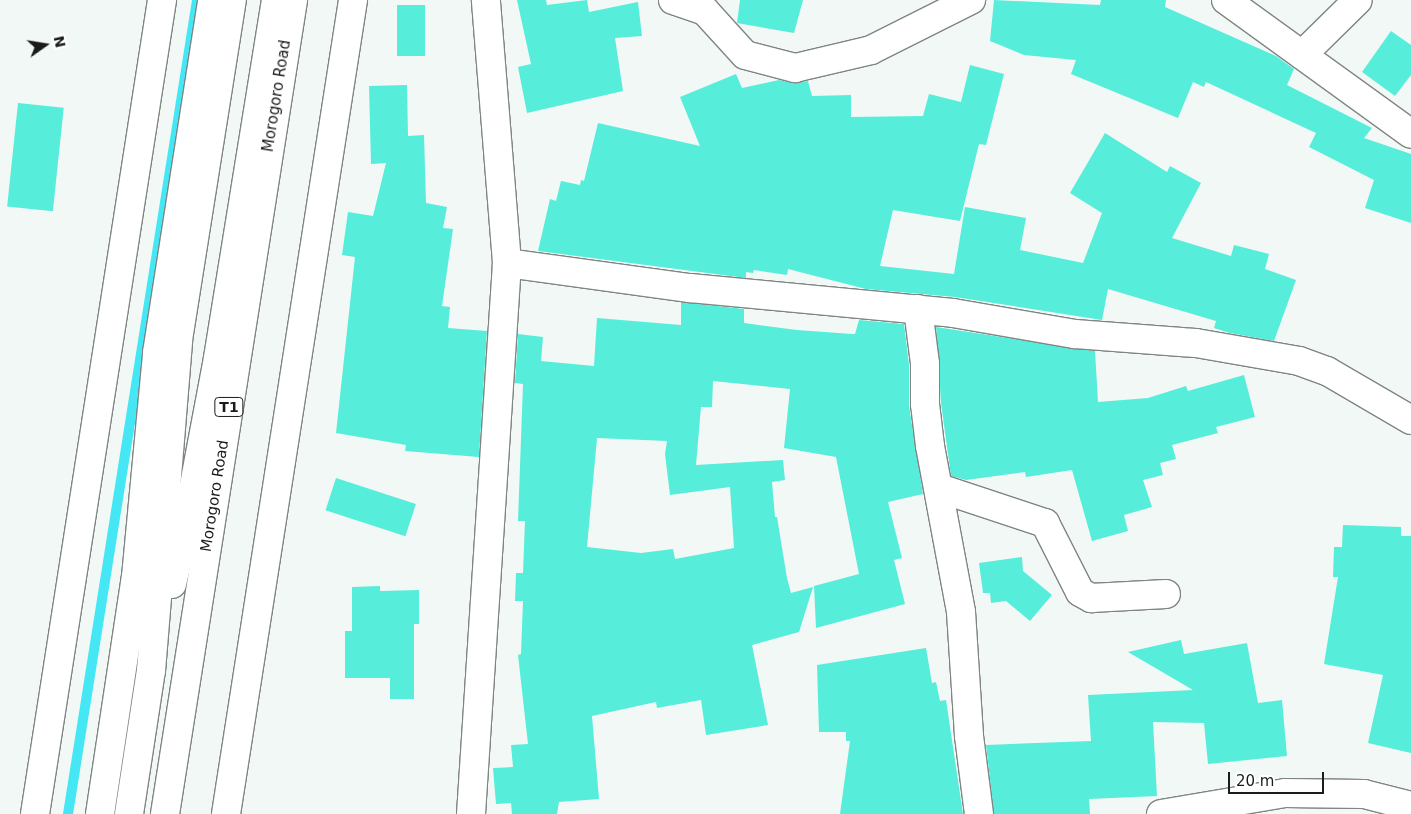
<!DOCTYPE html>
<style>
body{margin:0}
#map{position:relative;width:1411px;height:814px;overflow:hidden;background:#f2f8f5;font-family:"DejaVu Sans",sans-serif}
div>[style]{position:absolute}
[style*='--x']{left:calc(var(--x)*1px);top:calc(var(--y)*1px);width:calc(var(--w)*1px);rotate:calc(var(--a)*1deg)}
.stream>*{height:10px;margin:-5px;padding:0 5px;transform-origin:5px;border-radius:5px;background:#46e7f4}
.building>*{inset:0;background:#56edda;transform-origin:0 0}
.roads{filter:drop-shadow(1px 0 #7f8582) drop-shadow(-1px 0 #7f8582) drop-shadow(0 1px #7f8582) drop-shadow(0 -1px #7f8582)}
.minor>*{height:28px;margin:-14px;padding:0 14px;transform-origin:14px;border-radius:14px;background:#fff}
.highway>*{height:28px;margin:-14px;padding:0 14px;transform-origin:14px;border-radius:14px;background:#fff}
span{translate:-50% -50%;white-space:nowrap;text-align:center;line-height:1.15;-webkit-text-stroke:4px #fff;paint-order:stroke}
.shield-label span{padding:1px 4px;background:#fff;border:1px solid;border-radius:4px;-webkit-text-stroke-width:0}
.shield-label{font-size:14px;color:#1a1c1b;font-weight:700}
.street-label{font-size:15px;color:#1a1c1b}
.north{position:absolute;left:20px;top:20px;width:50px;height:50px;-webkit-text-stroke:4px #fff;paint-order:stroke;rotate:77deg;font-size:14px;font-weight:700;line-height:20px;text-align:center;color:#1a1c1b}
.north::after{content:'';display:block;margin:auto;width:18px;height:22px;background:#1a1c1b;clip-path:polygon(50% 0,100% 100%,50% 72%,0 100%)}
.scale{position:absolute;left:1228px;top:772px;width:96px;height:22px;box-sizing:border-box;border:2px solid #1a1c1b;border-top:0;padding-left:6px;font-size:15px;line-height:18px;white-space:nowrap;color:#1a1c1b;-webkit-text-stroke:4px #fff;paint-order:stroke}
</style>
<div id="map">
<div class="stream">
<i style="--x:68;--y:814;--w:824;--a:-80.99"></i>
</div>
<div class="building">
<i style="clip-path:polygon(517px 0,546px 0,547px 5px,587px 0,589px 12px,638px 2px,642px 36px,615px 38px,623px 91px,527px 113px,518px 67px,531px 64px)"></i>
<i style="clip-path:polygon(740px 0,803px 0,794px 33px,737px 23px)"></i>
<i style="clip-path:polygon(994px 0,1100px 5px,1101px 0,1166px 0,1165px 7px,1276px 56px,1294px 69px,1287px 85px,1372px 128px,1364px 138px,1411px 154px,1411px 223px,1365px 208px,1374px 180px,1309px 147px,1316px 133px,1206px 82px,1204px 87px,1193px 82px,1178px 118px,1071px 74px,1076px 60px,1024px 55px,990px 41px)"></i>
<i style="left:397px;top:5px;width:28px;height:51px"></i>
<i style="clip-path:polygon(1391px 31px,1411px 45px,1411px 75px,1395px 96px,1362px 72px)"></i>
<i style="clip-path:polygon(970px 65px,1004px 74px,986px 145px,979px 144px,960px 221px,893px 210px,880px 266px,954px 274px,965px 207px,1026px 218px,1020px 250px,1083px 263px,1102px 213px,1070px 193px,1105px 133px,1167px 172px,1170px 166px,1201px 183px,1172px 238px,1231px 256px,1234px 245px,1269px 254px,1265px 269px,1296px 280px,1274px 341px,1230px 333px,1214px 328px,1216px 321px,1108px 289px,1102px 320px,955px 297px,866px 289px,788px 269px,787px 275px,754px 270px,753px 273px,746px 272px,746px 278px,538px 251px,550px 199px,556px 201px,561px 181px,580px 185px,581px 180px,584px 181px,598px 123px,700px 146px,680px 97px,736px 74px,742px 88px,779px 80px,792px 83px,808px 81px,812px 96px,851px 95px,851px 117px,923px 116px,929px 94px,961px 102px)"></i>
<i style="clip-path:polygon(407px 85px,408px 136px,424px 135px,426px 203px,447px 207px,443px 228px,453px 229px,442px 306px,450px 307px,448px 328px,487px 331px,479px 457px,405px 451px,406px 445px,336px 433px,355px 257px,342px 255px,348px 212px,373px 216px,386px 163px,371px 164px,369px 86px)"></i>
<i style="left:18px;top:103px;width:46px;height:104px;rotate:6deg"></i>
<i style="clip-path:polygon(evenodd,681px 302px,744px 309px,744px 323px,797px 330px,852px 334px,855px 334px,859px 320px,904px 324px,909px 365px,909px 406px,923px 494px,888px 502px,902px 558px,894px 560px,905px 604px,816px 628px,814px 586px,859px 574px,836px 457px,784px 448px,790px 389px,713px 381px,712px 407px,701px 407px,696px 465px,783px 460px,785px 480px,772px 482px,775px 517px,777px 517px,787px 578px,791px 593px,813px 587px,799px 632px,752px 645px,768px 725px,706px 735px,701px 700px,657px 708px,656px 702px,592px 716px,599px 799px,559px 802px,557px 814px,512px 814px,511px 803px,496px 804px,493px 768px,513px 767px,511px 745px,528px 744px,518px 655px,521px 654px,523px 601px,515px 601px,516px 573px,523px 573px,525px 521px,518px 521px,523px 384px,515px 383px,518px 334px,543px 337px,541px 361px,594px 366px,597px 318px,681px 325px,681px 302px,597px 438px,667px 441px,665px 454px,670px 495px,730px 487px,734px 548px,675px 559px,673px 549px,641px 553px,587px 547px,597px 438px)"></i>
<i style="clip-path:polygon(936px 327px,1095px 351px,1098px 402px,1148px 398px,1186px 386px,1188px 391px,1244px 375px,1255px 417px,1216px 427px,1218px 433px,1172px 445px,1176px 459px,1160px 463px,1163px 475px,1143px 480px,1152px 507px,1124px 515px,1128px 531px,1092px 541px,1072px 470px,1026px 477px,1025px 472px,966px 480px,951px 476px,941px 403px)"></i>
<i style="left:336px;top:478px;width:84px;height:34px;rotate:18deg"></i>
<i style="clip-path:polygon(1343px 525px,1401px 527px,1401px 536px,1411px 536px,1411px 753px,1368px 743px,1383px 675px,1324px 664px,1338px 577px,1333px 577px,1334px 547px,1342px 547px)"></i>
<i style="clip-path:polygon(1022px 557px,1023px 571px,1052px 595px,1030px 621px,1006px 601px,991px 603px,990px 593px,983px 593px,979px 563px)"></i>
<i style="clip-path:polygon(380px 586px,380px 591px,419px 590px,419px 624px,414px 624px,414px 699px,390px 699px,390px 678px,345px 678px,345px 631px,352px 631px,352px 587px)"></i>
<i style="clip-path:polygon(1181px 640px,1184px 654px,1247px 643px,1258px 703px,1282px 700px,1287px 756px,1208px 764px,1204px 723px,1153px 722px,1157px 796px,1089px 799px,1090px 814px,994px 814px,986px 745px,1091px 741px,1088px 695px,1193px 690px,1128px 652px)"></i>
<i style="clip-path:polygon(926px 648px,932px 683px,936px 682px,940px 701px,946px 700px,963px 814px,840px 814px,850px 741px,846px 741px,846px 732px,819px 732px,817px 665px)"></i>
</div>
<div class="roads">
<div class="minor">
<i style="--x:673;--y:0;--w:34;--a:19"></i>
<i style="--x:705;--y:11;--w:59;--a:47.7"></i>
<i style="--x:745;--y:55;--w:52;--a:14.6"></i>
<i style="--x:795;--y:68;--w:78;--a:-13.3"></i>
<i style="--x:871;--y:50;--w:112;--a:-26.6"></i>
<i style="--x:1226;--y:0;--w:228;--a:35.9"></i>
<i style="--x:1302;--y:55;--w:78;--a:-44.5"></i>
<i style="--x:507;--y:263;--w:185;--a:7.8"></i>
<i style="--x:690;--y:288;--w:264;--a:5.4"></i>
<i style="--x:953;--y:313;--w:124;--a:9.8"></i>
<i style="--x:1075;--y:334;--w:121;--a:4.3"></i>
<i style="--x:1196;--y:343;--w:105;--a:9.9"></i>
<i style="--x:1299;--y:361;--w:30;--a:20"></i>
<i style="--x:1327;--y:371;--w:97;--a:30.3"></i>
<i style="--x:918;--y:309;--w:55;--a:82.7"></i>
<i style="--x:925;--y:364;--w:40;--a:90"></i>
<i style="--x:925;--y:404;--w:42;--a:83.2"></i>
<i style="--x:930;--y:446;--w:169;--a:79.4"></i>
<i style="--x:961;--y:612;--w:124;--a:86.3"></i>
<i style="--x:969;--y:736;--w:79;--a:82.7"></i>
<i style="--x:939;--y:488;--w:112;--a:18.3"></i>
<i style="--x:1045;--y:523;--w:77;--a:63.1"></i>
<i style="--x:1080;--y:592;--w:13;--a:29"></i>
<i style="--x:1091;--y:598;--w:75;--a:-3.1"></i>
<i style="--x:172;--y:584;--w:90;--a:-77.2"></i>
<i style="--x:192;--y:496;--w:140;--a:-79.3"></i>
<i style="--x:218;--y:358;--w:363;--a:-80.8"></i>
<i style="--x:35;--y:814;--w:824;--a:-81.13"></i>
<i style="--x:129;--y:814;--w:145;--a:-81.3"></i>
<i style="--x:151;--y:671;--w:332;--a:-85.3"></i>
<i style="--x:178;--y:340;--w:344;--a:-81"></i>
<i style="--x:226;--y:814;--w:824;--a:-81.13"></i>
<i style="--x:471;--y:814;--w:552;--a:-86.26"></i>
<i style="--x:507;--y:263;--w:264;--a:-94.6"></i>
<i style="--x:1161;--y:814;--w:126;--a:-9.6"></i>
<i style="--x:1285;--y:793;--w:79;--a:0.7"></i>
<i style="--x:1364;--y:794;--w:49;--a:14.3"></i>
</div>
<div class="highway">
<i style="--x:100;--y:814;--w:240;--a:-81.4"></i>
<i style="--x:136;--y:577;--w:225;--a:-84.6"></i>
<i style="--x:157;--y:353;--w:357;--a:-81.1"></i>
<i style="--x:165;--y:814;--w:824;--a:-81.06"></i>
</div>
</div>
<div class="shield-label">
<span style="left:229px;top:407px">T1</span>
</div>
<div class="street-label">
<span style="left:277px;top:96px;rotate:-81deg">Morogoro Road</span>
<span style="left:215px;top:496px;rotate:-81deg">Morogoro Road</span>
</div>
<div class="north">N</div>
<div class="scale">20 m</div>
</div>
